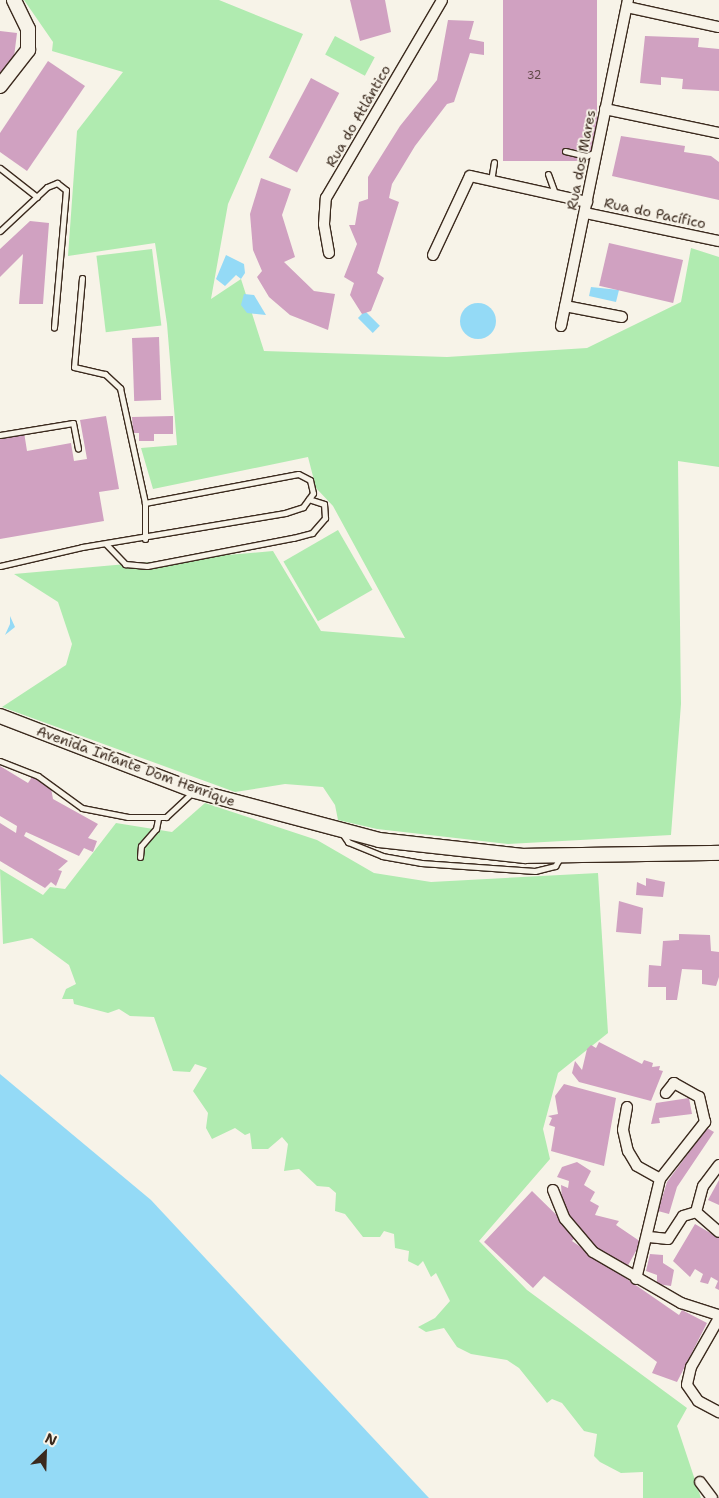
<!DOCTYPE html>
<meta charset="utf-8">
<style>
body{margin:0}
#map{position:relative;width:719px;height:1498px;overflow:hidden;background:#f7f3e8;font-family:"Shantell Sans",sans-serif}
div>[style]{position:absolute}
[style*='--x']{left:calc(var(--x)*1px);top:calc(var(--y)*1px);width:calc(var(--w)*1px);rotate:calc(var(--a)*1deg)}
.green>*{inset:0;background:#b0ebb0;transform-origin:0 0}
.water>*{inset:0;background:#94daf6;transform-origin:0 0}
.round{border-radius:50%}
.building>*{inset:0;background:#d0a1c1;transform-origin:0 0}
.roads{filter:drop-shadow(1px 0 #3b2a1e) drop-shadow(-1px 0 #3b2a1e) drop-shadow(0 1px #3b2a1e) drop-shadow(0 -1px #3b2a1e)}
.lane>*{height:5px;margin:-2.5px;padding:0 2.5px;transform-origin:2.5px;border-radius:2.5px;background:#f7f3e8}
.street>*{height:10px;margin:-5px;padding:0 5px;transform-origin:5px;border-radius:5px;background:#f7f3e8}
.secondary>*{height:14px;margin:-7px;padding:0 7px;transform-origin:7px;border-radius:7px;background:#f7f3e8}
span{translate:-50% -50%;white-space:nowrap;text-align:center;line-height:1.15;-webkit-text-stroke:4px #f7f3e8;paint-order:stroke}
.number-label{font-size:11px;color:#604847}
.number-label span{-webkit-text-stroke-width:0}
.street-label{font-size:14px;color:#3b2a1e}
.north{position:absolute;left:20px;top:1428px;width:50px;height:50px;-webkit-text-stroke:4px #f7f3e8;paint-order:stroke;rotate:24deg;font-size:14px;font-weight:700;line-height:20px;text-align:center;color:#3b2a1e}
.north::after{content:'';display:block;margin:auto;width:18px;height:22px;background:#3b2a1e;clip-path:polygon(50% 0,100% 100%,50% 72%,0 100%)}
</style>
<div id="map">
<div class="green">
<i style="clip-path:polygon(24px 0,219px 0,303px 34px,228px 204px,211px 299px,241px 279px,264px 351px,447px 357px,587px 348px,681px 302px,691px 248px,719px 257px,719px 467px,678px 461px,681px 704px,671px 835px,508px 844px,377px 829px,338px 820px,335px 805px,323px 787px,285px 784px,235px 792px,2px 707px,66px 665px,72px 644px,58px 602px,14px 574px,273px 551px,321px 631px,405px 638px,333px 506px,316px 488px,308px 457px,153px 489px,141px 448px,177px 445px,167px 324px,155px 243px,68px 256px,77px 131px,123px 72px,52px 51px,53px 42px)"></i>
<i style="left:335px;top:36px;width:45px;height:21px;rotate:28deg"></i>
<i style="left:152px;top:249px;width:77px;height:56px;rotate:83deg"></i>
<i style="left:338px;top:530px;width:69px;height:63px;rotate:60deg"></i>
<i style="clip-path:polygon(205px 803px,317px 840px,374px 873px,431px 882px,598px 873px,608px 1033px,558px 1073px,543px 1129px,550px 1159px,479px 1241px,527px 1290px,687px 1408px,677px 1426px,701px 1498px,643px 1498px,643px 1472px,621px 1473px,600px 1462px,594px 1456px,597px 1434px,584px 1431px,562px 1403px,552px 1399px,547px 1403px,519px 1368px,507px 1360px,471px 1354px,457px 1347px,444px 1328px,426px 1332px,418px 1327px,435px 1318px,450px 1301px,436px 1273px,431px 1277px,423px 1261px,418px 1266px,408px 1261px,409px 1251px,395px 1248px,394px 1234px,384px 1231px,380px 1237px,363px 1237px,345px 1214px,335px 1211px,336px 1193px,329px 1187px,317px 1186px,299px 1169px,284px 1171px,288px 1144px,282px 1137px,268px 1149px,252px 1149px,250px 1133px,245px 1135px,235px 1128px,212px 1139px,206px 1128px,208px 1113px,193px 1091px,207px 1068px,195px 1064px,190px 1072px,173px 1071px,154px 1017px,130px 1016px,119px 1009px,108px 1013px,74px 1004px,73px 999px,62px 999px,66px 989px,76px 984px,69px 965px,32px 938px,3px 944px,0 869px,43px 895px,50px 887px,65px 889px,116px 823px,172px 832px)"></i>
</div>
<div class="water">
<i style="clip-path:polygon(226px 255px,244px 264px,245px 273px,241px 279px,236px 275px,225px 286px,216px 279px)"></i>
<i style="clip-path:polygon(591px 287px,619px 290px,616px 302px,589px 296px)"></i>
<i style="clip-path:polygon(244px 294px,254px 295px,266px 315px,247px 313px,241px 305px)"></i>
<i class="round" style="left:460px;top:303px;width:36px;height:36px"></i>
<i style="left:365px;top:311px;width:21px;height:10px;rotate:45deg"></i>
<i style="clip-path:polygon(10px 616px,15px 627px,5px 635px,10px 624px)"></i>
<i style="clip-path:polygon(0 1074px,151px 1200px,429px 1498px,0 1498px)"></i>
</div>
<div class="building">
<i style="clip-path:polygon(350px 0,385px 0,391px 32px,360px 41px)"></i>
<i style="left:503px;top:0;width:94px;height:161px"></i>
<i style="clip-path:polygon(448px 20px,474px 21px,469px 39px,484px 42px,484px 55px,470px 53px,454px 102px,447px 104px,415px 146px,392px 184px,389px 198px,399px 202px,377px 273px,384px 278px,371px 311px,362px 314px,350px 295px,354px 283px,344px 277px,357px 244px,349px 225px,355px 225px,359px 202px,368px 199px,368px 177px,400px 126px,437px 80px)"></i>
<i style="clip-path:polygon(0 31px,17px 33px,14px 57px,0 75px)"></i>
<i style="clip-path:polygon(645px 36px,699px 38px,698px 47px,719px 49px,719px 91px,682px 89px,683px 79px,661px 77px,661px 85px,640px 83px)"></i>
<i style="clip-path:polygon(48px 61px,85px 86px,27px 171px,0 152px,0 133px)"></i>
<i style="left:311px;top:78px;width:32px;height:90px;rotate:28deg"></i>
<i style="clip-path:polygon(621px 136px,685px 146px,684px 152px,711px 156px,719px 162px,719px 200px,612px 176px)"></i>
<i style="clip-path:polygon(261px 178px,291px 189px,282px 215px,295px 257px,284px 262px,314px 291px,335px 294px,328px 330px,290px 315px,269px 297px,257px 277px,262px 271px,253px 250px,250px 214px)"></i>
<i style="clip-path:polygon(30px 221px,49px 223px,43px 304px,19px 304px,23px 254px,0 277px,0 249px)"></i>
<i style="left:609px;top:243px;width:76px;height:44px;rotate:13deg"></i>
<i style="left:159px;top:337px;width:63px;height:27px;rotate:88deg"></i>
<i style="clip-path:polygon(106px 416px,119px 489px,99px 492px,104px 521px,0 539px,0 437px,24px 432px,27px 451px,71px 443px,74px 461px,87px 459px,80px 420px)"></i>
<i style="clip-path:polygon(173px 416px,173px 434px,154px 434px,154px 441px,139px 441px,139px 433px,133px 433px,132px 417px)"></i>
<i style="clip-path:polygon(0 766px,28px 783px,32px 777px,51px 788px,53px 799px,98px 824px,88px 838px,97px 841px,93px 852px,84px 848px,79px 856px,26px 832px,24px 836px,68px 861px,58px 870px,62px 871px,56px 886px,51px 882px,45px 888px,0 861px,0 823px,16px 833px,17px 826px,0 816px)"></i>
<i style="clip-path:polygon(646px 878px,665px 882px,663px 897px,636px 895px,637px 882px,646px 886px)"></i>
<i style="clip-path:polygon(619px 901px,643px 908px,641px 934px,616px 932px)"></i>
<i style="clip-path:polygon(679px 934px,710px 935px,711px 951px,719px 952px,719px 977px,716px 986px,702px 984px,702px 970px,682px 969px,677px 1000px,666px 1000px,666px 987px,648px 987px,649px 965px,661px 966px,663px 941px,679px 940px)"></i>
<i style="clip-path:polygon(599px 1042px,642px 1064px,644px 1060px,653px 1063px,652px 1067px,660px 1066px,659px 1070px,663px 1071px,651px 1101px,579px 1082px,572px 1073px,575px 1061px,582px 1070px,587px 1049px,591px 1045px,596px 1048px)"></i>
<i style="clip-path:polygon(564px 1084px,616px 1098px,604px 1166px,551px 1151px,555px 1127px,549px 1125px,552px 1118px,548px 1116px,558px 1114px,555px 1096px)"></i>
<i style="clip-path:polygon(689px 1098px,692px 1114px,659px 1118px,660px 1123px,651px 1124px,656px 1103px)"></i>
<i style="clip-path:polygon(707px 1128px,714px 1132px,677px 1187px,669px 1214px,658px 1211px,667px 1182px)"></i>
<i style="clip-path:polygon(577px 1162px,591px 1171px,584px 1185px,595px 1192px,590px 1201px,599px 1206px,595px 1215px,619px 1221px,616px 1225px,641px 1242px,626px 1269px,596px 1249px,563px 1215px,561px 1185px,568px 1188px,569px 1181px,557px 1177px,562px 1167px)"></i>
<i style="clip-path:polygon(719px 1180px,719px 1205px,708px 1200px)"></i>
<i style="clip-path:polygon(532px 1191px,577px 1235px,572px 1241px,679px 1315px,682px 1310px,707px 1323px,677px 1382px,652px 1373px,657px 1362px,544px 1276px,533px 1288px,484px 1242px)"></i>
<i style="clip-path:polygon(695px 1224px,719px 1238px,719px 1290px,715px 1288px,718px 1281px,711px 1277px,708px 1284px,700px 1282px,703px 1274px,695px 1269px,690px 1277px,673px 1261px)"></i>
<i style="clip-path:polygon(650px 1254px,663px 1255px,663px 1263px,674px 1270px,671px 1286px,657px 1284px,657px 1275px,646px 1271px)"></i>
</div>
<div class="roads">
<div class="lane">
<i style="--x:565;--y:151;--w:22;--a:13"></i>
<i style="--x:586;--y:156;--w:11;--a:-22"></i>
<i style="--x:0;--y:168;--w:47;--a:38.1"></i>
<i style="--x:548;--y:174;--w:20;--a:70"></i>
<i style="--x:491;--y:181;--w:19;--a:-81"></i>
<i style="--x:0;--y:231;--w:64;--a:-43.1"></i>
<i style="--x:47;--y:187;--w:11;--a:-22"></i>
<i style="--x:57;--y:183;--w:11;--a:38"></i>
<i style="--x:66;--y:190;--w:138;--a:95"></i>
<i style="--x:82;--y:278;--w:89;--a:95.1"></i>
<i style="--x:74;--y:367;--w:32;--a:13"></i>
<i style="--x:105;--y:374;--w:21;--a:43"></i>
<i style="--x:120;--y:388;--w:118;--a:77.7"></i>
<i style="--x:145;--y:503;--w:36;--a:90"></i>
<i style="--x:0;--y:435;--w:74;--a:-9.3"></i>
<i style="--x:73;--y:423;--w:26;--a:79"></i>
<i style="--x:106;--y:544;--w:28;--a:46"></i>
<i style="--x:125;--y:564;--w:22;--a:5"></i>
<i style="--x:147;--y:566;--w:149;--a:-10.9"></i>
<i style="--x:293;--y:538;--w:20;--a:-15"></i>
<i style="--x:312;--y:533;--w:20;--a:-49"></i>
<i style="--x:325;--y:518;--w:14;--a:-94"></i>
<i style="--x:324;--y:504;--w:16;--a:-162"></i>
<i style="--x:0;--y:566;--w:84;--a:-13"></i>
<i style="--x:82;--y:547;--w:206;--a:-9.5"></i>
<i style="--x:285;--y:513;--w:19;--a:-18"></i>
<i style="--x:303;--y:507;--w:17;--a:-54"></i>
<i style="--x:313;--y:493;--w:13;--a:-103"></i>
<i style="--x:310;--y:480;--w:13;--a:-153"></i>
<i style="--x:298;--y:474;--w:156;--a:169.3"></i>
<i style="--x:0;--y:761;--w:41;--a:21.5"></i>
<i style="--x:38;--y:776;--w:54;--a:36"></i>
<i style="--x:82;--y:808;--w:47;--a:11.1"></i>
<i style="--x:128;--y:817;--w:38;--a:0"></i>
<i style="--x:166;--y:817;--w:37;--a:-43"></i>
<i style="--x:342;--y:833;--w:11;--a:56"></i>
<i style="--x:348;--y:842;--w:37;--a:22"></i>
<i style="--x:382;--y:856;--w:40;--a:10"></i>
<i style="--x:421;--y:863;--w:114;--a:4"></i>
<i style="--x:535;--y:871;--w:21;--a:-14"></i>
<i style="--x:555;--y:866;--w:9;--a:-58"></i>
<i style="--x:140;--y:857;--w:11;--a:-85"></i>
<i style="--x:141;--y:846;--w:23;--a:-49"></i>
<i style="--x:156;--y:829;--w:10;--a:-79"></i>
</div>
<div class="street">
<i style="--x:627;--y:7;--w:94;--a:12.3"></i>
<i style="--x:605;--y:109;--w:116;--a:11.9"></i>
<i style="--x:585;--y:213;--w:137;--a:11.8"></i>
<i style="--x:329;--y:253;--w:29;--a:-100"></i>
<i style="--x:324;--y:224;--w:26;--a:-86"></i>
<i style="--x:326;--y:198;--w:229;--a:-59.6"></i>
<i style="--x:433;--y:255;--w:87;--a:-64.9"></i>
<i style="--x:470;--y:176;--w:120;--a:12.5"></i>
<i style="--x:565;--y:306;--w:58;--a:10.9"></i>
<i style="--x:561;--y:326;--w:333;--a:-78.4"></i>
<i style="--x:627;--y:1107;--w:23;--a:100"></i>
<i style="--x:623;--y:1130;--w:22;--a:77"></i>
<i style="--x:628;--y:1151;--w:17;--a:59"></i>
<i style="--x:637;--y:1166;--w:26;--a:29"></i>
<i style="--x:719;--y:1165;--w:26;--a:127"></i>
<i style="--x:703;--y:1186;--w:27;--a:105"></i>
<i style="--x:696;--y:1212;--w:30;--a:41"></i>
<i style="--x:553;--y:1190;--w:31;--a:68"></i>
<i style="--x:565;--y:1219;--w:43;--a:49.7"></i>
<i style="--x:593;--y:1252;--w:102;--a:30.1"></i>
<i style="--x:681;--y:1303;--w:40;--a:18"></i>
<i style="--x:649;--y:1237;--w:19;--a:6"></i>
<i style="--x:668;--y:1239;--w:27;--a:-57"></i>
<i style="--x:683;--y:1216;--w:14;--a:-17"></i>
<i style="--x:636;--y:1279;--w:103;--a:-76.5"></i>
<i style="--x:660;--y:1179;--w:73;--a:-51.7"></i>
<i style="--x:705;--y:1122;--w:26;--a:-103"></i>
<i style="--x:699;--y:1097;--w:29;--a:-151"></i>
<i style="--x:674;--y:1083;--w:13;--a:129"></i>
<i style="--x:719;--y:1318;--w:56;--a:119.7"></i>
<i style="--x:691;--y:1367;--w:18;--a:103"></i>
<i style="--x:687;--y:1385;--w:19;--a:55"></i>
<i style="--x:698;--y:1401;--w:24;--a:28"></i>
<i style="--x:700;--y:1482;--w:20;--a:53"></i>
</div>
<div class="secondary">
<i style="--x:0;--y:86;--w:46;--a:-52.1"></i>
<i style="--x:28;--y:50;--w:21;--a:-90"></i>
<i style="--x:28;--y:29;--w:32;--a:-116"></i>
<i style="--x:0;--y:716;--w:209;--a:21"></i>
<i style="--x:195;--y:791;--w:190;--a:14.9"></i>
<i style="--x:379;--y:840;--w:147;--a:6.3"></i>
<i style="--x:525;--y:856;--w:194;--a:-0.9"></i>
</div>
</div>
<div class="number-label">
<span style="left:534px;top:76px">32</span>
</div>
<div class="street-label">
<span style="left:358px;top:116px;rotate:-60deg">Rua do Atlântico</span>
<span style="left:581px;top:160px;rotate:-79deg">Rua dos Mares</span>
<span style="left:655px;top:213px;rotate:12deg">Rua do Pacífico</span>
<span style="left:136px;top:766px;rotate:20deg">Avenida Infante Dom Henrique</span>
</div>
<div class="north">N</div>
</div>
